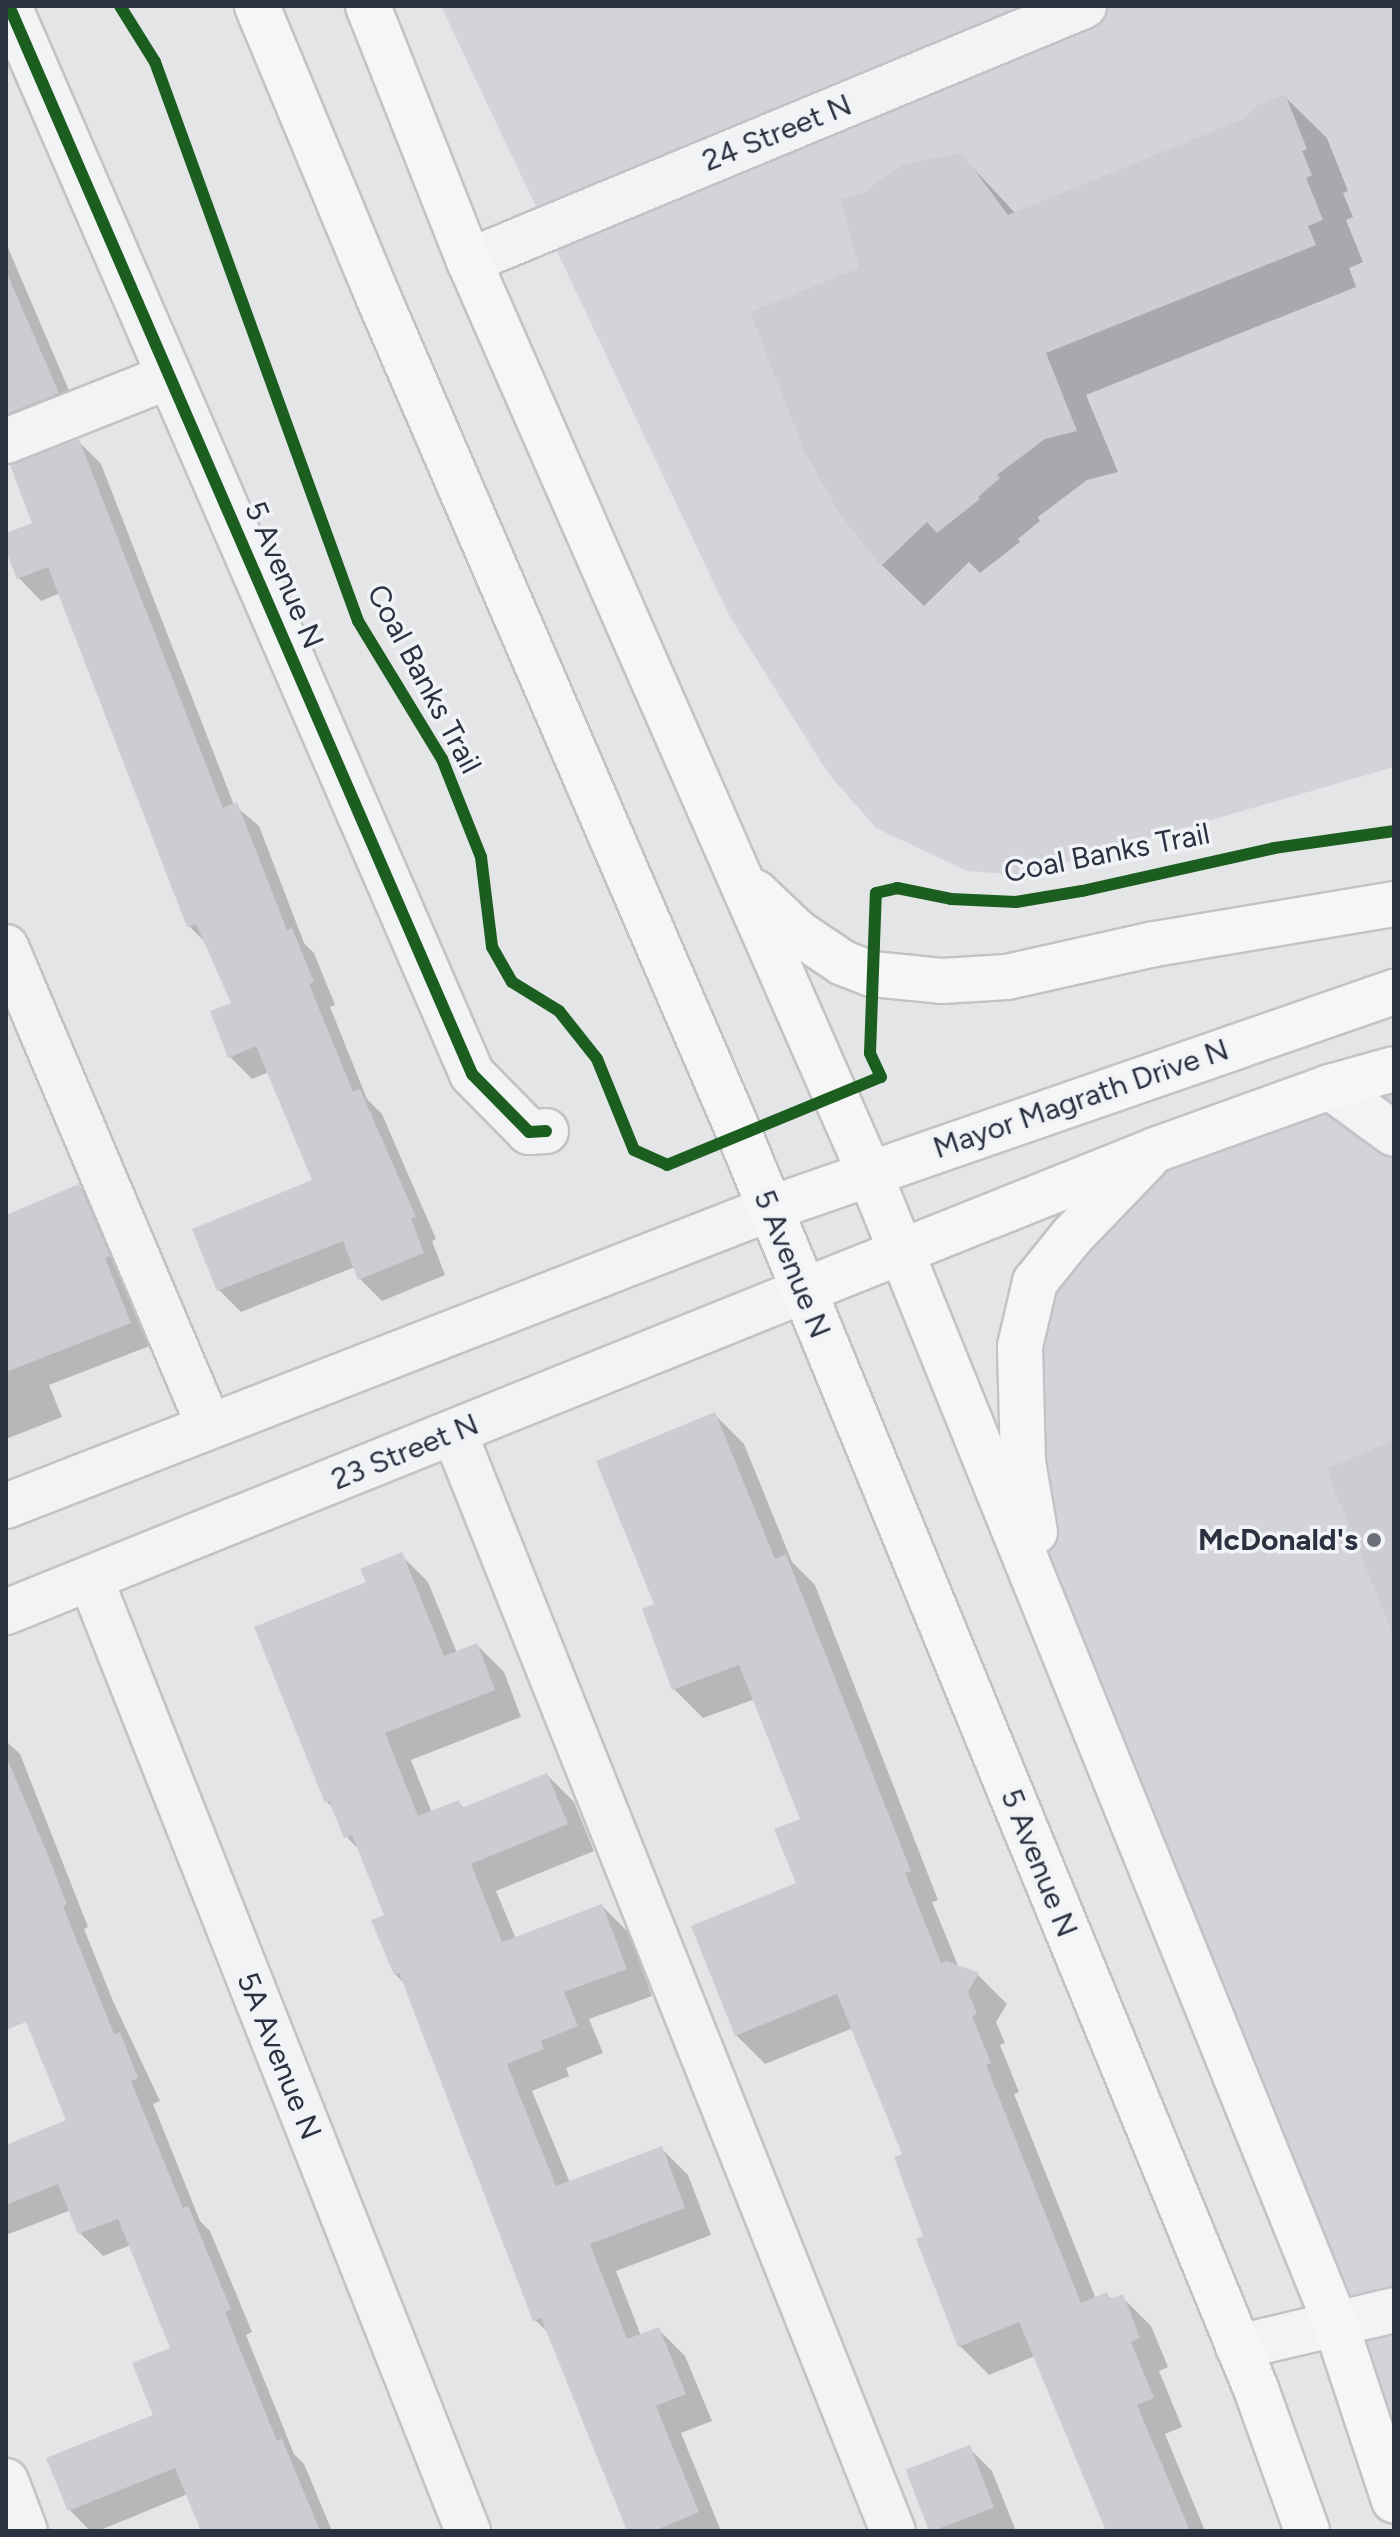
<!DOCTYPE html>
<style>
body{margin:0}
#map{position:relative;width:1400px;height:2537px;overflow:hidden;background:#e3e5e7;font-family:Figtree,sans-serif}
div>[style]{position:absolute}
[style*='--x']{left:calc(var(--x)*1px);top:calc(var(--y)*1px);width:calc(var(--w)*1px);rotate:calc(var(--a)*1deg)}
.built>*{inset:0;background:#d2d4da}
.shadow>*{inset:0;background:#0003}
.building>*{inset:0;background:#cbcdd0;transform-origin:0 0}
.roads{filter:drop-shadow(2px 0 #c1c3c5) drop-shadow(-2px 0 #c1c3c5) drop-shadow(0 2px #c1c3c5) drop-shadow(0 -2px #c1c3c5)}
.minor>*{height:44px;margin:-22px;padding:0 22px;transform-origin:22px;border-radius:22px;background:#f2f3f5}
.major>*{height:44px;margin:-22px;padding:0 22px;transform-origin:22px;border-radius:22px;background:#f6f6f7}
.cycleway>*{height:12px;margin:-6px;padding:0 6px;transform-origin:6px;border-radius:6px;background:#1b5e20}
.dots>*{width:22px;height:22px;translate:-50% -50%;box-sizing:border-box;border:4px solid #f1f3f7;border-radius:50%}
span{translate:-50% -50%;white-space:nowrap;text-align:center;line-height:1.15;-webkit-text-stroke:7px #f1f3f7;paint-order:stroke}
.street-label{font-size:30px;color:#2a3141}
.poi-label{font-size:30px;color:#2a3141;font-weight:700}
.right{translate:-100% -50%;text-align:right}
.frame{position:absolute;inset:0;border:8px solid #2a3141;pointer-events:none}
</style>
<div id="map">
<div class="built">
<i style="clip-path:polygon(441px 6px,1394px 6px,1394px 767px,1021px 875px,967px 871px,876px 828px,828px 773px,729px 615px)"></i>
<i style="clip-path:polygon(1394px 1069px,1394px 2500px,1049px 1613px,1020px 1346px,1072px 1236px,1155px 1150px)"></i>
</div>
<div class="shadow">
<i style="clip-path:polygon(1285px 97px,1327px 138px,1348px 191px,1343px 193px,1353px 217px,1346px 220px,1363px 262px,1349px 268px,1356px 287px,1086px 395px,1118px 472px,1087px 480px,1038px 517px,1040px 521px,1018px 539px,1020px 542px,980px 573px,969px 562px,924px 606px,882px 565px,862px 270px,866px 194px,961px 155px,1016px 214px,1245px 121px)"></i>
<i style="clip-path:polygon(6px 243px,80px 416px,6px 431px)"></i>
<i style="clip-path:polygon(78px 441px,101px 464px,234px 805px,259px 826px,304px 943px,314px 953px,335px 1005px,330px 1007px,367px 1099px,382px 1114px,436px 1239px,432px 1241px,445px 1275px,382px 1301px,360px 1279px,355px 1267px,241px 1312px,219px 1290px,315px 1182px,269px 1072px,252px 1079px,230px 1057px,233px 1004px,208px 945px,189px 926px,60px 593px,41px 601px,19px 578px,6px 546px,6px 536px,34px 525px)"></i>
<i style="clip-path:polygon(79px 1186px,101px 1208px,152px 1345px,49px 1385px,62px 1417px,6px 1439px,6px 1217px)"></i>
<i style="clip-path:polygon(715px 1415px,744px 1444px,792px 1562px,815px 1585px,938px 1900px,932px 1902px,959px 1968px,978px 1975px,1007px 2004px,996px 2022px,1005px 2043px,1000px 2045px,1019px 2092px,1014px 2094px,1096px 2299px,1107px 2295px,1113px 2300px,1122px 2297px,1151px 2326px,1168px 2367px,1159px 2371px,1182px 2427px,1165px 2434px,1205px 2531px,1108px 2531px,1035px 2356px,989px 2375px,960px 2346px,905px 2156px,853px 2028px,765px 2064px,736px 2035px,799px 1885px,802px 1820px,755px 1699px,703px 1718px,674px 1689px,657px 1605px)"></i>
<i style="clip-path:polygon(401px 1555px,428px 1582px,457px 1653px,477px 1645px,504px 1672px,521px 1717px,411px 1760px,432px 1813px,458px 1802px,465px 1809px,547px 1775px,574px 1802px,594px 1851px,496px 1891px,516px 1939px,602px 1906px,629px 1933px,652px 1996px,589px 2019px,603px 2053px,566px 2068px,569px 2076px,532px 2091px,570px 2183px,661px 2148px,688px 2175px,711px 2235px,616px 2271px,641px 2336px,658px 2329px,685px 2356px,712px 2421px,681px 2433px,721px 2531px,629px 2531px,550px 2334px,535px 2320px,405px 1984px,395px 1974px,387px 1916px,360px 1851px,346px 1836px,335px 1810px,327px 1802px,368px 1583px)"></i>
<i style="clip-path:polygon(6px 1741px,20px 1754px,88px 1927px,84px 1929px,113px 2001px,160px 2101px,153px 2104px,200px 2221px,210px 2231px,252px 2332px,246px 2335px,294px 2454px,304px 2464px,332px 2531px,203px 2531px,188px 2494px,98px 2531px,90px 2531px,70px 2510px,156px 2416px,172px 2349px,131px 2245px,103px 2256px,80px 2233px,71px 2210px,6px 2235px,6px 2147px,69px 2121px,6px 1965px)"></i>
<i style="clip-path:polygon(969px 2448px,992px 2471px,1016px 2531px,932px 2531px,908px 2472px)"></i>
</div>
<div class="building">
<i style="clip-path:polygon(1285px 94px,1307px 149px,1302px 151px,1312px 175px,1306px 178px,1323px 220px,1308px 226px,1316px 245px,1046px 353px,1077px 431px,1045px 439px,997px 475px,1000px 478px,978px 497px,980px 499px,937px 533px,927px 522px,881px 566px,839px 513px,804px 450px,750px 312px,859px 268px,841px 199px,865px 192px,901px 165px,962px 153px,1008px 215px,1243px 119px,1256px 106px)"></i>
<i style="clip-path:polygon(6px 271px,59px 393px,6px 414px)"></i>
<i style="clip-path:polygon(79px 439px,223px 808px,237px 802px,287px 930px,292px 928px,314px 982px,309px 984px,353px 1092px,360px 1089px,416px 1217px,411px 1218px,424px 1253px,358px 1280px,343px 1241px,217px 1291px,192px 1229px,312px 1180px,256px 1046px,228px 1058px,210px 1011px,231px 1003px,196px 924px,187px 927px,48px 567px,17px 579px,6px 551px,6px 533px,32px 523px,10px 465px)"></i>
<i style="clip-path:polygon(79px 1184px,110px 1256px,105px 1258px,131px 1323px,6px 1372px,6px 1215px)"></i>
<i style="clip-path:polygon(715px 1412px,775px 1559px,786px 1554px,911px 1871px,905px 1873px,941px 1963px,947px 1961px,979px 1973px,968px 1992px,977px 2014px,972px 2016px,991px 2063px,986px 2065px,1081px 2303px,1107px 2292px,1110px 2299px,1123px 2294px,1140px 2338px,1131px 2342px,1154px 2398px,1137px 2405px,1190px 2531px,1106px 2531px,1019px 2322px,958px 2347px,916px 2239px,923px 2236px,894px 2157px,902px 2154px,837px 1994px,735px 2036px,691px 1926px,796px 1883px,774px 1829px,800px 1819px,739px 1665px,672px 1690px,642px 1609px,654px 1604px,596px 1461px)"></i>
<i style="clip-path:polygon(1394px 1440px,1394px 1633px,1392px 1633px,1326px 1469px)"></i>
<i style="clip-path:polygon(402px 1552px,444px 1656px,477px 1643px,495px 1690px,385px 1733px,418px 1816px,459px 1800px,462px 1808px,547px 1773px,568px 1824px,471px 1864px,502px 1942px,602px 1904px,627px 1969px,564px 1992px,578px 2026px,541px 2041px,544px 2049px,507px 2064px,556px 2186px,662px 2146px,685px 2208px,590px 2244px,627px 2339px,659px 2327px,686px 2394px,656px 2406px,699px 2512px,654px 2531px,627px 2531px,541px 2318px,533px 2321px,399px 1973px,394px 1975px,371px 1920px,384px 1915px,352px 1835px,344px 1838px,329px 1801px,325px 1803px,254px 1627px,366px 1582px,360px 1569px)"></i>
<i style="clip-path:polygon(6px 1756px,45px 1848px,67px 1904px,63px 1906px,114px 2034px,120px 2032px,138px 2078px,131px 2081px,183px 2208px,188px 2206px,231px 2309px,225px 2312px,277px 2441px,282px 2439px,320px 2531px,201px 2531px,175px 2468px,68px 2511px,46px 2458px,153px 2415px,132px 2363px,170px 2348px,118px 2219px,78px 2234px,58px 2184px,6px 2205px,6px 2145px,66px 2120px,26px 2022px,6px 2030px)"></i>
<i style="left:970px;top:2445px;width:67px;height:69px;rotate:69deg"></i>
</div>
<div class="roads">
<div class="minor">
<i style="--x:9;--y:6;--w:1164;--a:66.56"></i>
<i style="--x:472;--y:1074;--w:81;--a:45.5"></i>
<i style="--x:529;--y:1132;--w:17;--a:-3"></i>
<i style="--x:469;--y:261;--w:666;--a:-22.52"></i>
<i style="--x:6;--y:441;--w:176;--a:-21.6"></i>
<i style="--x:6;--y:947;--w:520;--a:67.03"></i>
<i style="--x:1330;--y:1087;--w:79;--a:36.3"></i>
<i style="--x:454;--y:1432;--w:1183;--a:68.23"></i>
<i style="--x:6;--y:1506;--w:819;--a:-21.27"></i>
<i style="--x:91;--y:1580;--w:1023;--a:68.38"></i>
<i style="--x:6;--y:1612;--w:859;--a:-21.94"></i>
<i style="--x:1238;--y:2347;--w:160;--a:-13.3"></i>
<i style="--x:6;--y:2481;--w:53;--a:69.2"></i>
</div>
<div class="major">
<i style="--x:257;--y:6;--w:317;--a:67.4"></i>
<i style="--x:379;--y:299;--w:911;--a:66.64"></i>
<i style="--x:740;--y:1135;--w:1356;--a:67.63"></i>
<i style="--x:1256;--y:2389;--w:151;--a:70.2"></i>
<i style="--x:368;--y:6;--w:274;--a:68.4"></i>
<i style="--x:469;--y:261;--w:995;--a:66.29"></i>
<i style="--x:869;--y:1172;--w:1241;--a:67.94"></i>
<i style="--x:1335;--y:2322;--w:188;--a:71.7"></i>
<i style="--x:755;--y:892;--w:58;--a:43.6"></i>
<i style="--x:797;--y:932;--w:55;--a:34"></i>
<i style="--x:843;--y:963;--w:31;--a:21"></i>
<i style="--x:872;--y:974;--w:70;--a:5.7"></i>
<i style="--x:942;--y:981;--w:65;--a:-3.5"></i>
<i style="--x:1007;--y:977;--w:152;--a:-12.6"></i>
<i style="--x:1155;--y:944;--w:242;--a:-9.5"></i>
<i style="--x:769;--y:1209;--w:662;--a:-19.15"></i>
<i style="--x:803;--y:1291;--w:379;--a:-21.8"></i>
<i style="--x:1155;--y:1150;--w:186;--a:-19.8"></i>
<i style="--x:1330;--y:1087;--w:66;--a:-15.7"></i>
<i style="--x:1035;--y:1532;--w:71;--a:-99.7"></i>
<i style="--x:1023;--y:1462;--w:116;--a:-91.5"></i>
<i style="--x:1020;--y:1346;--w:66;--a:-76.8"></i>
<i style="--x:1035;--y:1282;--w:59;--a:-51.2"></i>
<i style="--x:1072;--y:1236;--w:108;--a:-46.1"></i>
</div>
</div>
<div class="cycleway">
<i style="--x:9;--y:6;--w:1164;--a:66.56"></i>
<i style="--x:472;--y:1074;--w:81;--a:45.5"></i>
<i style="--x:529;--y:1132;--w:17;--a:-3"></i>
<i style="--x:120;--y:6;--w:66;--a:58"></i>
<i style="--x:155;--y:62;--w:595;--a:70.04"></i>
<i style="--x:358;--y:621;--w:162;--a:58.7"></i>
<i style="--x:442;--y:759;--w:105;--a:68.3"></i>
<i style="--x:481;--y:857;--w:91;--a:83"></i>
<i style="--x:492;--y:947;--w:40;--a:60.3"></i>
<i style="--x:512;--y:982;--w:55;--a:31.7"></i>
<i style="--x:559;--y:1011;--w:61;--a:51.6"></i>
<i style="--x:597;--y:1059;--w:98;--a:67.9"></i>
<i style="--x:634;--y:1150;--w:36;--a:24"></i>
<i style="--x:667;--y:1165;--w:231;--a:-22.4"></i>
<i style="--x:881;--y:1077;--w:26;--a:-115"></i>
<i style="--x:870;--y:1053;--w:160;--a:-87.9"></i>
<i style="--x:876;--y:893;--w:22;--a:-13"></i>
<i style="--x:897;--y:888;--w:55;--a:11.5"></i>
<i style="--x:951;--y:899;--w:65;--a:2.6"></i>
<i style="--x:1016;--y:902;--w:67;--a:-9.5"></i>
<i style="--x:1082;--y:891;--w:197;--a:-12.6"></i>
<i style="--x:1274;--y:848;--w:121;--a:-8.1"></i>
</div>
<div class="dots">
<i style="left:1374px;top:1540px;background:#6b707b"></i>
</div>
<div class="street-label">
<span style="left:777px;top:133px;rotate:-22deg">24 Street N</span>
<span style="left:284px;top:575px;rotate:67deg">5 Avenue N</span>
<span style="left:424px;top:679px;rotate:62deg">Coal Banks Trail</span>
<span style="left:1107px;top:853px;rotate:-11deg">Coal Banks Trail</span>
<span style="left:1081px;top:1099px;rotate:-19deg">Mayor Magrath Drive N</span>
<span style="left:792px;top:1264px;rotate:68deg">5 Avenue N</span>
<span style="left:405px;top:1452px;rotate:-22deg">23 Street N</span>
<span style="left:1039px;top:1863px;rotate:68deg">5 Avenue N</span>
<span style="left:279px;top:2056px;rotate:68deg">5A Avenue N</span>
</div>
<div class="poi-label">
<span class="right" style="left:1358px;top:1540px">McDonald's</span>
</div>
<div class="frame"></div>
</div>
